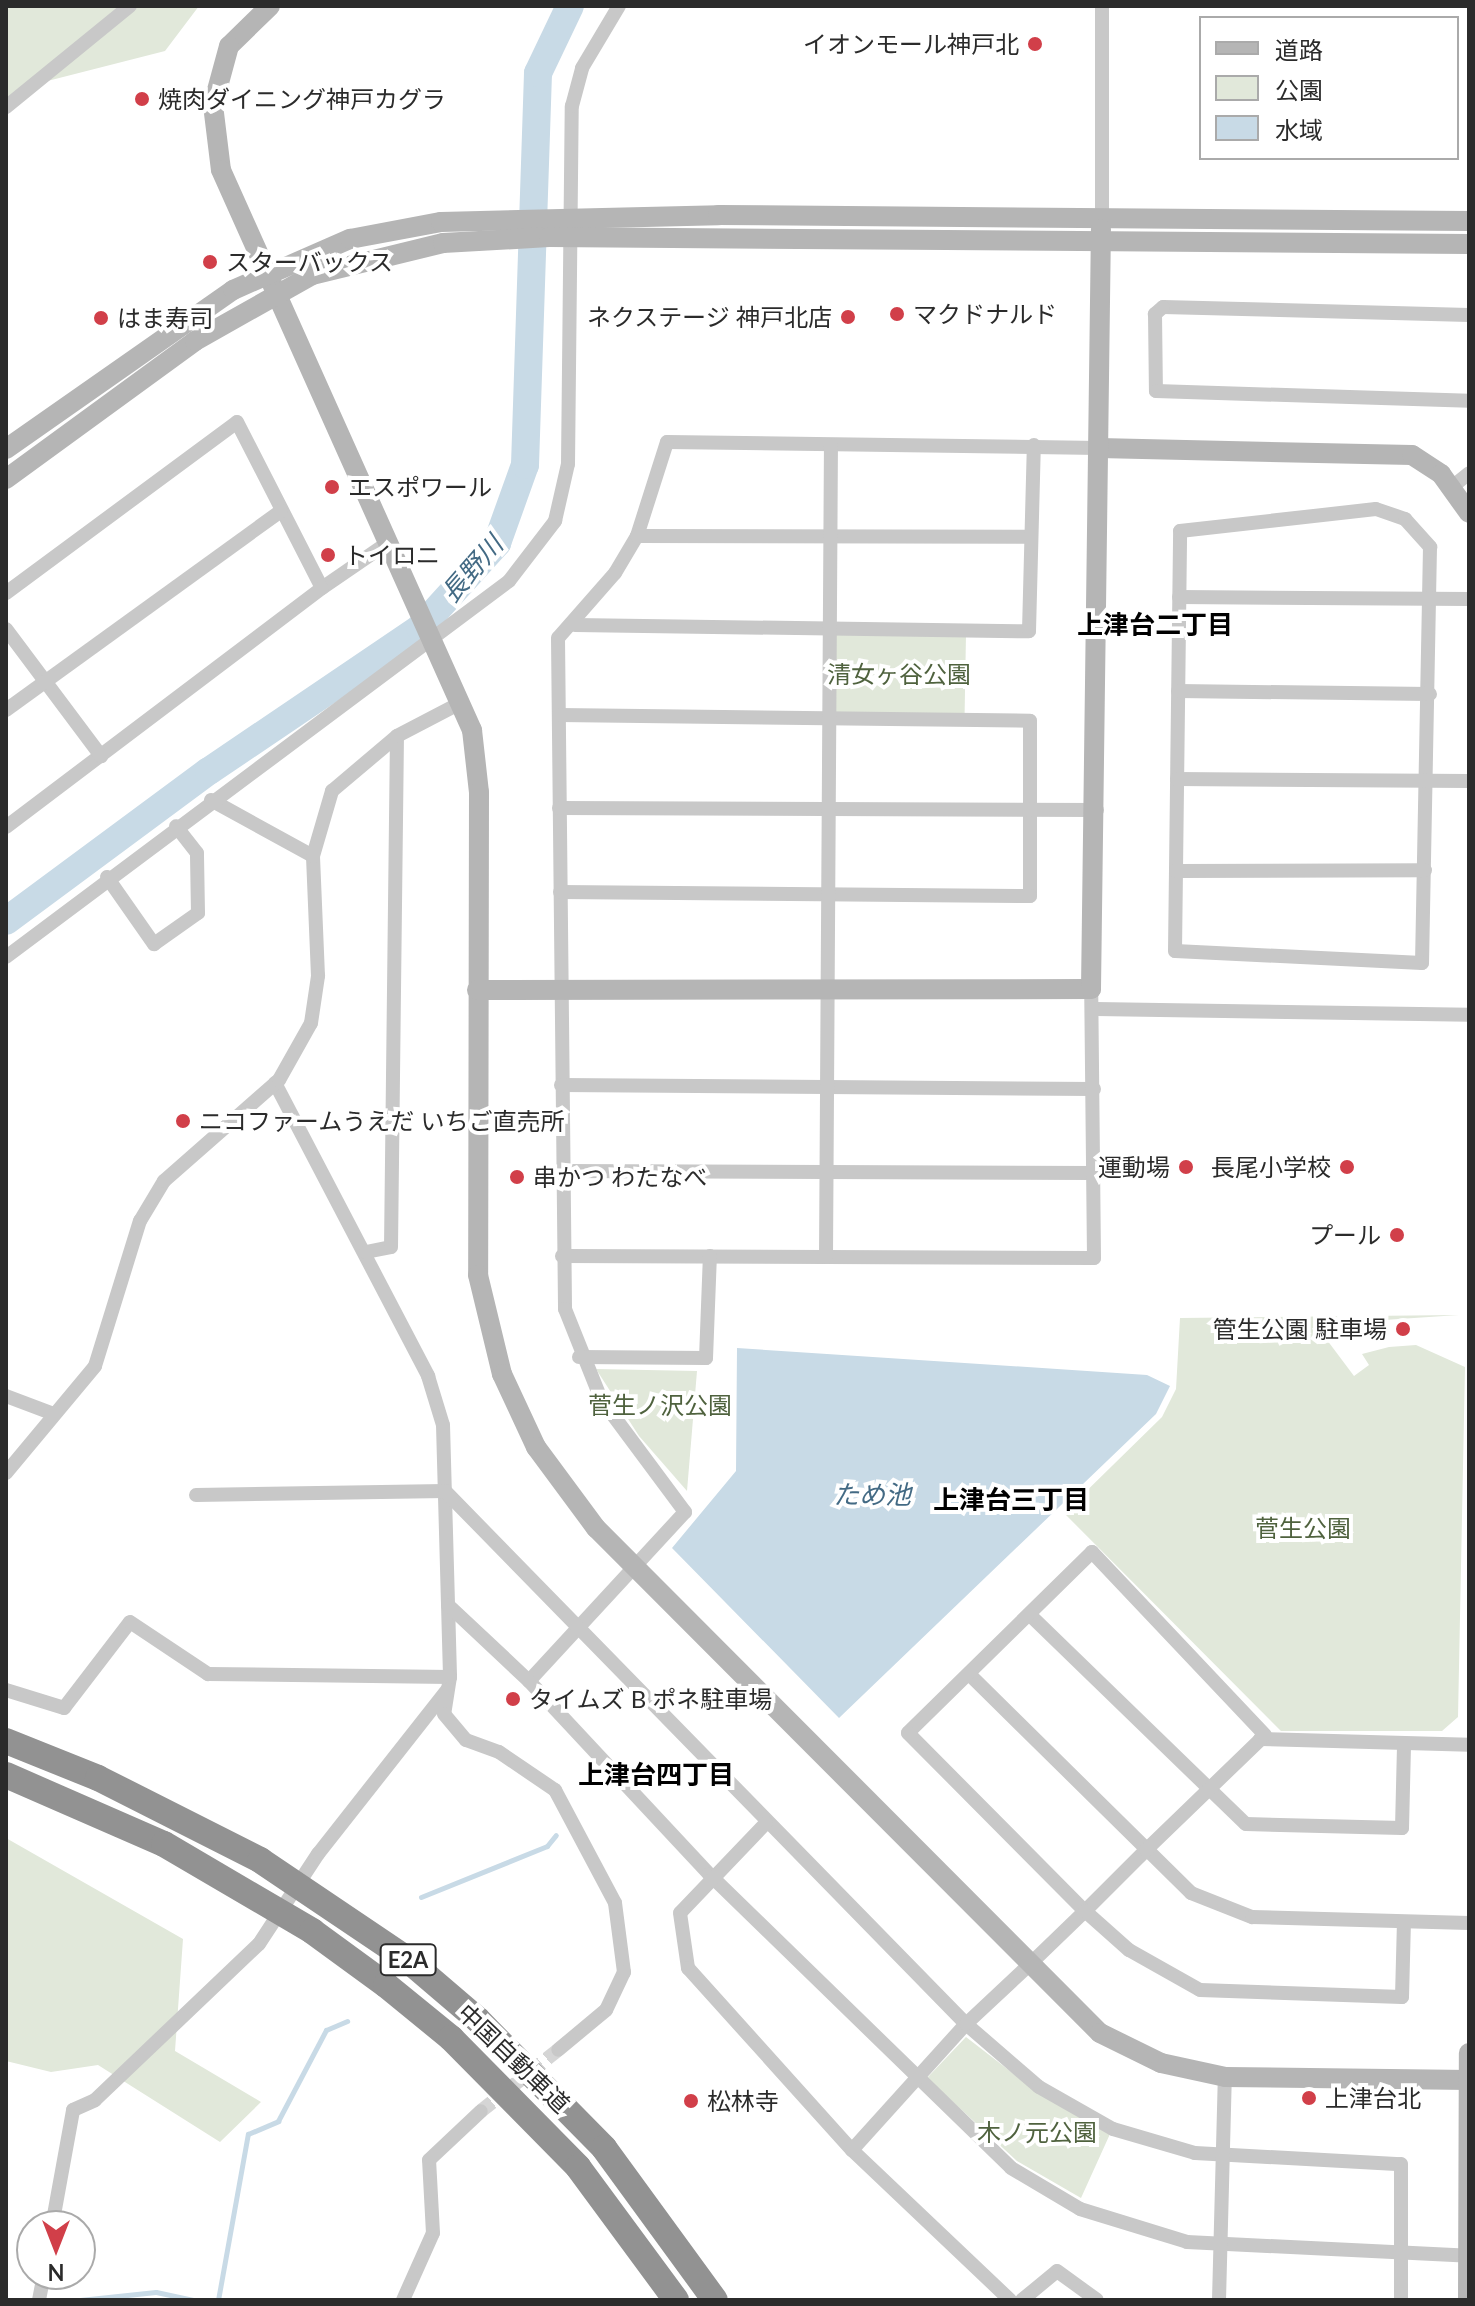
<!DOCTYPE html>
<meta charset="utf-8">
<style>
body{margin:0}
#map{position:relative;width:1475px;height:2306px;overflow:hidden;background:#fff;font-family:Lato,"Noto Sans JP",sans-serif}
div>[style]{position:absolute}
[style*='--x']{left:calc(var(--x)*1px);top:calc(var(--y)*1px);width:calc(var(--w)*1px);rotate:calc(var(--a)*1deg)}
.green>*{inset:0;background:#e1e8da;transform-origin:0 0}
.water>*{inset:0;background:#c8dae6}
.stream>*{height:5px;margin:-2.5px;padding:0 2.5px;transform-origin:2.5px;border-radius:2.5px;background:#c8dae6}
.river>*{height:28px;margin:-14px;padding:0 14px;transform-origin:14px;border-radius:14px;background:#c8dae6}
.street-tunnel>*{height:14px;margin-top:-7px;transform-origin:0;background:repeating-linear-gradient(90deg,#d5d5d5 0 14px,transparent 0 21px)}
.street>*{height:14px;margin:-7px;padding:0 7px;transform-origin:7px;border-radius:7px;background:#c8c8c8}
.secondary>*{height:20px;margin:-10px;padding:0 10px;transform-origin:10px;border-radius:10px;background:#b5b5b5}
.highway>*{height:26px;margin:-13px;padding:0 13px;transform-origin:13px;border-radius:13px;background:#929292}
.dots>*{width:22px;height:22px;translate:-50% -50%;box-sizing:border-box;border:4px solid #fff;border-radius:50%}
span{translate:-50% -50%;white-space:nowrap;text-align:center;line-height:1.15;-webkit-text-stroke:8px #fff;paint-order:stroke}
.shield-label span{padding:2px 6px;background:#fff;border:2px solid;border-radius:6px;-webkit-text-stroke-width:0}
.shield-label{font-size:22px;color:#2b2b2b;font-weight:700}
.poi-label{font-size:24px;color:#2b2b2b}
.right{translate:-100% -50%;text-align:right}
.left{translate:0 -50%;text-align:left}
.park-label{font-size:24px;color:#4f623e}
.street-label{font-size:24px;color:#2b2b2b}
.water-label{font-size:26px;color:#436a84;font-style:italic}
.neighbourhood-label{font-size:26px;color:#000;font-weight:700}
.frame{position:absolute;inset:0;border:8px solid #2b2b2b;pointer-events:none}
.legend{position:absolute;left:1199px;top:16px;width:260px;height:144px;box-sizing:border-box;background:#fff;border:2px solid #aaa;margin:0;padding:10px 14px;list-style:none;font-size:24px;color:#2b2b2b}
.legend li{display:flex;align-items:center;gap:16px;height:40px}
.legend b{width:40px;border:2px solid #aaa}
.north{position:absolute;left:16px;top:2210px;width:80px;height:80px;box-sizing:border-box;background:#fff;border:2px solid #aaa;border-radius:50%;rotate:180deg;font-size:22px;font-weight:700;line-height:32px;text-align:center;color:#2b2b2b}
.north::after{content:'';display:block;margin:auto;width:28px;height:36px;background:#d13f49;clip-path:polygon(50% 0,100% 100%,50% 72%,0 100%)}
</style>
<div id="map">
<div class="green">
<i style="clip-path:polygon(6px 6px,199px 6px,165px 51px,20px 88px,6px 108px)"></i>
<i style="left:834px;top:633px;width:132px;height:79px;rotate:1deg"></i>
<i style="clip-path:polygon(1459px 1315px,1354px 1322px,1327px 1340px,1354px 1376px,1369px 1365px,1362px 1354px,1389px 1347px,1416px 1345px,1465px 1367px,1458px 1717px,1442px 1731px,1281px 1731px,1064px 1513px,1162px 1417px,1176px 1389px,1180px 1318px)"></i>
<i style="clip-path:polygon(596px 1369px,697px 1371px,687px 1491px,639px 1436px)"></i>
<i style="clip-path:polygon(6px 1838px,183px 1939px,175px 2051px,261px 2102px,220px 2142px,98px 2065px,51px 2072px,6px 2061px)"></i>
<i style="clip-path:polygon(966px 2037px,1037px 2092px,1110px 2134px,1081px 2198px,1017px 2161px,927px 2078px)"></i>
</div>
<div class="water">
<i style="clip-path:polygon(737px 1348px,1147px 1375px,1170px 1386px,1156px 1414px,839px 1718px,672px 1548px,736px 1471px)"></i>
</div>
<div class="stream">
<i style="--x:421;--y:1897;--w:136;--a:-22"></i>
<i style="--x:547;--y:1846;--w:14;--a:-51"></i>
<i style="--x:80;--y:2300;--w:76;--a:-6"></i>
<i style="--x:156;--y:2292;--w:39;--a:12"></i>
<i style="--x:218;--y:2300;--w:169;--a:-79.8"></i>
<i style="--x:248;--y:2134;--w:33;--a:-23"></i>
<i style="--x:278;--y:2121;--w:103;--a:-62.2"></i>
<i style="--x:326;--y:2030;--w:23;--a:-23"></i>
</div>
<div class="river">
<i style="--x:6;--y:921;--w:252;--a:-36.5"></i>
<i style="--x:209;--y:771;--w:255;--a:-34.1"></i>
<i style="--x:420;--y:628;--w:115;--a:-47.8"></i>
<i style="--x:497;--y:543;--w:83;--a:-70.3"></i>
<i style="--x:525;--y:465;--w:392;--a:-88.1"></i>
<i style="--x:538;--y:73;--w:74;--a:-64.5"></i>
</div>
<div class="street-tunnel">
<i style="--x:481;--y:2111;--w:98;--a:-38.4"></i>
</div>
<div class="street">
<i style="--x:6;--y:107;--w:160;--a:-39.2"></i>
<i style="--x:1102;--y:221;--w:215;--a:-90"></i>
<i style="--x:1469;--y:315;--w:306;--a:-178.5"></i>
<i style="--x:1163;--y:307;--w:11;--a:139"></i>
<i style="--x:1155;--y:314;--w:77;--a:89.3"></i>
<i style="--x:1156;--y:391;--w:313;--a:1.8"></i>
<i style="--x:1099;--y:448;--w:432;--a:-179.2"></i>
<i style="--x:667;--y:442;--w:99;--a:107.7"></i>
<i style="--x:637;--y:536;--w:43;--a:120.7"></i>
<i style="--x:615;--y:573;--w:86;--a:131.2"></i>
<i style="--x:558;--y:638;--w:671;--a:89.4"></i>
<i style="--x:565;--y:1309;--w:97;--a:68.2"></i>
<i style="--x:601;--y:1399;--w:141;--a:53.4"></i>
<i style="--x:685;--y:1512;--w:230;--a:132.7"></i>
<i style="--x:529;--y:1681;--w:264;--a:47"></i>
<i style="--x:709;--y:1874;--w:421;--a:44.2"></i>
<i style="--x:1011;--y:2168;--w:80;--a:30.7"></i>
<i style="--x:1080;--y:2209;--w:112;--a:17.1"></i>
<i style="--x:1187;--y:2242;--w:282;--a:2.8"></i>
<i style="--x:1452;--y:487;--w:22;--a:-39"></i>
<i style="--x:1376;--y:509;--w:31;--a:19"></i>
<i style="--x:1405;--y:519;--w:38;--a:48"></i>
<i style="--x:1430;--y:547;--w:416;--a:91.1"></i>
<i style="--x:1422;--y:963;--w:247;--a:-177.2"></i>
<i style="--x:1175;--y:951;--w:420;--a:-89.3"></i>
<i style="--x:1180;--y:531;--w:197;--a:-6.4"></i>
<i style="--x:637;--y:536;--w:394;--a:0.1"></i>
<i style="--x:322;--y:588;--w:81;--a:-34.5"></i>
<i style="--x:6;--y:593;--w:287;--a:-36.5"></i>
<i style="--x:237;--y:422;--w:186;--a:62.9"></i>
<i style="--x:322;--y:588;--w:396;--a:142.9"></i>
<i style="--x:1179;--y:597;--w:290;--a:0.4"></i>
<i style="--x:575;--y:625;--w:454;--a:0.8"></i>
<i style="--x:1029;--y:631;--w:186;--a:-88.5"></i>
<i style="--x:6;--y:629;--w:159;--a:53.2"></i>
<i style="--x:1178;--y:691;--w:252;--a:0.7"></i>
<i style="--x:6;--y:710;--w:339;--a:-35.9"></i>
<i style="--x:559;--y:715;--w:471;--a:0.7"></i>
<i style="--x:1030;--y:721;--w:175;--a:90"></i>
<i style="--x:1030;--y:896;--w:470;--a:-179.5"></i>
<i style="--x:1177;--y:779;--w:292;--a:0.4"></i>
<i style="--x:211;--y:800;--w:116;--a:28.8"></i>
<i style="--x:559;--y:808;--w:538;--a:0.21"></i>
<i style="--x:1176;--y:871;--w:249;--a:-0.2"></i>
<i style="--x:107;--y:877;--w:82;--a:55"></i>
<i style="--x:154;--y:944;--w:54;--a:-35.2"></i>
<i style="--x:198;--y:913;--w:60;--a:-91"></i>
<i style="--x:197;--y:853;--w:34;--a:-128"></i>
<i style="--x:6;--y:957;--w:628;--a:-36.78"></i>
<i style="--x:509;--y:581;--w:76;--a:-52.5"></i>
<i style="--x:555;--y:521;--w:58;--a:-77.2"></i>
<i style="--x:568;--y:464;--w:358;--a:-89.4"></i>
<i style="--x:572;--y:106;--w:39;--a:-75"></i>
<i style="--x:582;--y:68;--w:72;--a:-59.2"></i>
<i style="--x:1096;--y:1009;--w:373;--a:0.9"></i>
<i style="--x:275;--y:1083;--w:331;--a:62.4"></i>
<i style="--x:428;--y:1376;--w:51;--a:73"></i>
<i style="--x:443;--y:1425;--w:252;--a:88.4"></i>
<i style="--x:450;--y:1677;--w:37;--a:99"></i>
<i style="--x:444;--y:1714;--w:34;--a:50"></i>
<i style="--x:466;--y:1740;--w:35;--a:20"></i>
<i style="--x:499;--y:1752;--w:68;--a:34.2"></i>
<i style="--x:555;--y:1790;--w:128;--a:62"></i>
<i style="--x:615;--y:1903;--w:70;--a:82.6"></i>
<i style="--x:624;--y:1972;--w:42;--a:115.3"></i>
<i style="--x:606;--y:2010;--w:62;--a:140.2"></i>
<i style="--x:561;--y:1085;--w:533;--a:0.43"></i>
<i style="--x:561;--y:1171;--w:534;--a:0.21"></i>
<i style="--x:366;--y:1252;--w:25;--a:-11"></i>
<i style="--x:391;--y:1247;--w:511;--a:-89.33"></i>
<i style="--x:562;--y:1256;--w:532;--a:0.22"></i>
<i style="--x:1094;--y:1258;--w:269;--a:-90.6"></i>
<i style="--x:826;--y:1257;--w:812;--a:-89.65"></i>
<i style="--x:579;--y:1357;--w:127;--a:0.5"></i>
<i style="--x:706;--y:1358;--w:102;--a:-87.8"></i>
<i style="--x:6;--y:1396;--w:51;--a:20.6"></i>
<i style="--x:6;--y:1473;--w:139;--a:-50.2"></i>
<i style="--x:95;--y:1366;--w:152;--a:-72.8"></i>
<i style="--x:140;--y:1221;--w:47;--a:-59"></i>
<i style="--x:164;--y:1181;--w:153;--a:-41.3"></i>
<i style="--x:279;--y:1080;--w:65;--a:-60.7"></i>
<i style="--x:311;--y:1023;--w:48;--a:-81.5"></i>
<i style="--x:318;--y:976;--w:120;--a:-92.4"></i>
<i style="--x:313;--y:856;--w:68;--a:-73.7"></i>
<i style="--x:332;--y:791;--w:85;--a:-40.2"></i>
<i style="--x:397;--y:736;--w:73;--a:-27.6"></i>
<i style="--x:196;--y:1495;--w:249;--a:-0.9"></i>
<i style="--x:445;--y:1491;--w:745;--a:45.65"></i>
<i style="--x:966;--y:2024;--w:96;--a:40.8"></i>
<i style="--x:1039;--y:2087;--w:85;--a:29.6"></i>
<i style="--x:1113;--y:2129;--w:85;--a:16.3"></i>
<i style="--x:1195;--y:2153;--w:206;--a:3.1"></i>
<i style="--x:1401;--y:2164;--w:136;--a:90"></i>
<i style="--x:448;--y:1605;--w:111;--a:43.2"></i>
<i style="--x:1031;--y:1616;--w:299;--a:44.1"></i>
<i style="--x:1246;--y:1824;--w:156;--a:1.5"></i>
<i style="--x:1402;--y:1828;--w:82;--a:-88.6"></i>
<i style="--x:969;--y:1674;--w:312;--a:44.6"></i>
<i style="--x:1191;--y:1893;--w:66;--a:21.5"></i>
<i style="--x:1252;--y:1917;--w:217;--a:1.6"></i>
<i style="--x:6;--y:1690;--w:61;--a:17.2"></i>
<i style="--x:64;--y:1708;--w:108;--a:-52.5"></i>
<i style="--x:130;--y:1622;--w:94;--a:33.7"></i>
<i style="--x:208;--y:1674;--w:242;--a:0.7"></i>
<i style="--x:1260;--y:1739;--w:209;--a:1.6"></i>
<i style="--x:766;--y:1823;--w:124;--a:133.7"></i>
<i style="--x:680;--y:1913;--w:56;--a:81.7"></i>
<i style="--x:688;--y:1968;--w:245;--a:48"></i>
<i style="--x:852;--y:2150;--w:218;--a:43.5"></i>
<i style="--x:852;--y:2150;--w:170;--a:-47.9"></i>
<i style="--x:966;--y:2024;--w:83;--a:-43.1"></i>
<i style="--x:1027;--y:1967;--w:81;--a:-44"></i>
<i style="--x:1085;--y:1911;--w:86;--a:-45"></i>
<i style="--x:1146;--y:1850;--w:165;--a:-44"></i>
<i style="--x:1265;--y:1735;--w:252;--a:-133.4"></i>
<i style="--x:1092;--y:1552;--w:258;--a:135.5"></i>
<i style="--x:908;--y:1733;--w:251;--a:45.2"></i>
<i style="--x:1085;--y:1911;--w:59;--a:41.6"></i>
<i style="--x:1129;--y:1950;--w:81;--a:29.4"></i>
<i style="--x:1200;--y:1990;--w:202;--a:2"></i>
<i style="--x:1402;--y:1997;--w:75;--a:-88.5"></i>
<i style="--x:52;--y:2226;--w:118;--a:-79.7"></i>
<i style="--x:73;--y:2110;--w:24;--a:-24"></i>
<i style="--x:95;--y:2100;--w:226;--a:-43.6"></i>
<i style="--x:259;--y:1944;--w:108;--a:-56.8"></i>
<i style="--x:318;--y:1854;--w:209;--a:-51.8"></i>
<i style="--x:39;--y:2300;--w:26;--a:-79"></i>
<i style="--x:403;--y:2300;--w:73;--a:-65.9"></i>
<i style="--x:433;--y:2233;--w:73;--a:-93.1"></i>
<i style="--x:429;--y:2160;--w:71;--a:-43.3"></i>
<i style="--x:1022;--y:2300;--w:45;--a:-39.6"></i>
<i style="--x:1057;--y:2271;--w:49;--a:35.9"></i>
<i style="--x:1219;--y:2300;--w:223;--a:-88.5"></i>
</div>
<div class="secondary">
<i style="--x:270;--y:6;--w:57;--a:135.7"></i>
<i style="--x:229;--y:46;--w:61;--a:105.2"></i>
<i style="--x:213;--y:105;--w:65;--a:83"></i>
<i style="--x:221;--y:170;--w:614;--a:65.86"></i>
<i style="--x:472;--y:730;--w:62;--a:83.6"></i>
<i style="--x:479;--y:792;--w:483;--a:90.1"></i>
<i style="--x:478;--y:1275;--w:102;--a:76.4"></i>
<i style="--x:502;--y:1374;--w:81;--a:65"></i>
<i style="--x:536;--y:1447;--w:101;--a:53.5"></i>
<i style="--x:596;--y:1528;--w:713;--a:45.06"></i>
<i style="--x:1100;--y:2033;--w:68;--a:26.2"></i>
<i style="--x:1161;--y:2063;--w:66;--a:12.3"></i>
<i style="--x:1225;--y:2077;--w:244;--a:0.7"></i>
<i style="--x:1099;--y:448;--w:313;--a:1.3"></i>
<i style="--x:1412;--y:455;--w:35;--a:33"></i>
<i style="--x:1441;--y:474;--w:48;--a:54.3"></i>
<i style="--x:6;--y:449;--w:277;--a:-35"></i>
<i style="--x:233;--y:290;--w:128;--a:-23.6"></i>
<i style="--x:350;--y:239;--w:93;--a:-10.6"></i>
<i style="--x:441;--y:222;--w:277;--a:-1.4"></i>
<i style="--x:718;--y:215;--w:751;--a:0.46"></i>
<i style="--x:6;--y:479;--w:234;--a:-36.1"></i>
<i style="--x:195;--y:341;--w:134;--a:-29.4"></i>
<i style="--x:312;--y:275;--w:135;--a:-13.7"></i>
<i style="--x:443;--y:243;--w:106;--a:-3.2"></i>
<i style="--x:549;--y:237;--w:920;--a:0.44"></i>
<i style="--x:477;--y:990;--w:614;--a:-0.09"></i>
<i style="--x:1091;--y:989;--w:760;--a:-89.25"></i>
<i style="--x:1468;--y:2300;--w:247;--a:-89.8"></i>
</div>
<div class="highway">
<i style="--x:6;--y:1741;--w:99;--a:21.9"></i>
<i style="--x:98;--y:1778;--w:182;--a:26.8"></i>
<i style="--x:260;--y:1860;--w:179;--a:34"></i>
<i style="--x:408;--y:1960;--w:91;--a:40.5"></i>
<i style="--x:477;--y:2019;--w:181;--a:45.4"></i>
<i style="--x:604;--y:2148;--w:188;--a:53.9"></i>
<i style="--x:6;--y:1775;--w:172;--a:23.6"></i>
<i style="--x:164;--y:1844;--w:172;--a:30.4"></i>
<i style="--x:312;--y:1931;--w:92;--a:36.1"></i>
<i style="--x:386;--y:1985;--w:84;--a:39.2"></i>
<i style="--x:451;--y:2038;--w:181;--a:45.4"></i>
<i style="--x:578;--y:2167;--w:165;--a:53.6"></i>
</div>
<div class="dots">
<i style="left:1035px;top:44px;background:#d13f49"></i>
<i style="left:142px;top:99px;background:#d13f49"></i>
<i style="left:210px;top:262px;background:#d13f49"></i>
<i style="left:897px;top:314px;background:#d13f49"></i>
<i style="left:848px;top:317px;background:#d13f49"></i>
<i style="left:101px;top:318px;background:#d13f49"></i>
<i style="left:332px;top:487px;background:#d13f49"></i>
<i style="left:328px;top:555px;background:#d13f49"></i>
<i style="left:183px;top:1121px;background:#d13f49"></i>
<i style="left:1186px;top:1167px;background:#d13f49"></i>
<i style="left:1347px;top:1167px;background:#d13f49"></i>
<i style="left:517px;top:1177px;background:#d13f49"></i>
<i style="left:1397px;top:1235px;background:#d13f49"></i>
<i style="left:1403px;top:1329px;background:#d13f49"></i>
<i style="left:513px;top:1699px;background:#d13f49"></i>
<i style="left:1309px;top:2098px;background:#d13f49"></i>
<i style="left:691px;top:2101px;background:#d13f49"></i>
</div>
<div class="shield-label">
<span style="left:408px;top:1960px">E2A</span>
</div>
<div class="poi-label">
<span class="right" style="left:1019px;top:44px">イオンモール神戸北</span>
<span class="left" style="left:158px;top:99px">焼肉ダイニング神戸カグラ</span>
<span class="left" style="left:226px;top:262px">スターバックス</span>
<span class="left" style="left:913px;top:314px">マクドナルド</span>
<span class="right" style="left:832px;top:317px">ネクステージ 神戸北店</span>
<span class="left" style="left:117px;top:318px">はま寿司</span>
<span class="left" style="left:348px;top:487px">エスポワール</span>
<span class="left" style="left:344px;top:555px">トイロニ</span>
<span class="left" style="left:199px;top:1121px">ニコファームうえだ いちご直売所</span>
<span class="right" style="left:1170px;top:1167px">運動場</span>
<span class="right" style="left:1331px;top:1167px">長尾小学校</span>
<span class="left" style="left:533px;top:1177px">串かつ わたなべ</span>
<span class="right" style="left:1381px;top:1235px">プール</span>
<span class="right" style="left:1387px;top:1329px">管生公園 駐車場</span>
<span class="left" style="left:529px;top:1699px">タイムズ B ポネ駐車場</span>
<span class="left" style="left:1325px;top:2098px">上津台北</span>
<span class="left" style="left:707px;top:2101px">松林寺</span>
</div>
<div class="park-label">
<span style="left:899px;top:674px">清女ヶ谷公園</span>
<span style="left:660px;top:1405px">菅生ノ沢公園</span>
<span style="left:1303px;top:1528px">菅生公園</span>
<span style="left:1037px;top:2132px">木ノ元公園</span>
</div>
<div class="street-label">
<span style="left:514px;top:2058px;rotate:44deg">中国自動車道</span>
</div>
<div class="water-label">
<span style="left:472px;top:569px;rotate:-49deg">長野川</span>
<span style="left:872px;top:1495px">ため池</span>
</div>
<div class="neighbourhood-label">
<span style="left:1155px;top:625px">上津台二丁目</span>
<span style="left:1011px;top:1500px">上津台三丁目</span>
<span style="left:656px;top:1775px">上津台四丁目</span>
</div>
<div class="frame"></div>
<ul class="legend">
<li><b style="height:10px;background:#b5b5b5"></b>道路</li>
<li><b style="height:22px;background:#e1e8da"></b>公園</li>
<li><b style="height:22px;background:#c8dae6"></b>水域</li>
</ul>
<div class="north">N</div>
</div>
